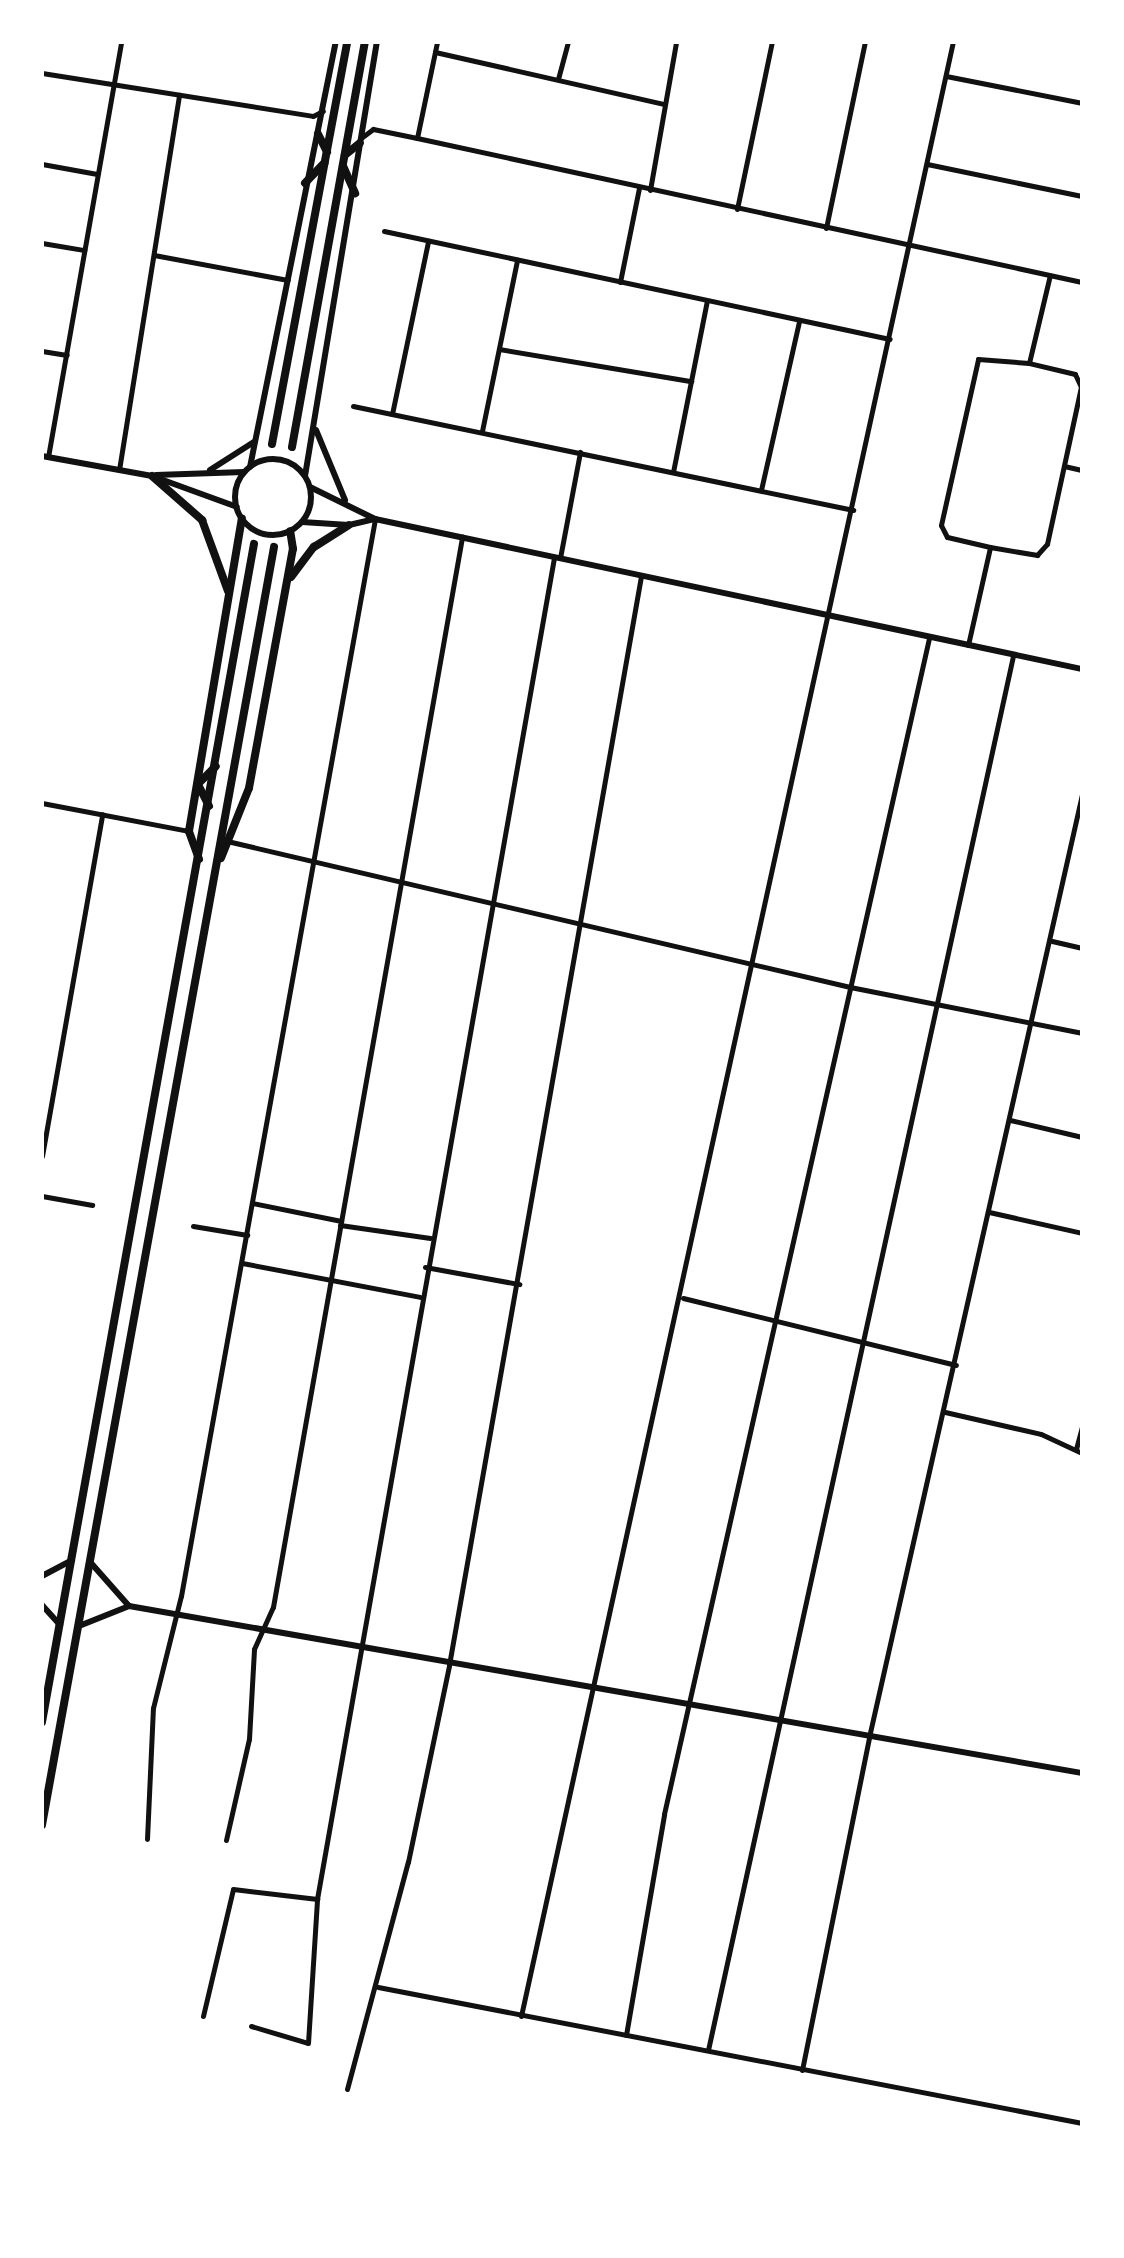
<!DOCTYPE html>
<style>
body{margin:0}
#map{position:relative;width:1124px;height:2258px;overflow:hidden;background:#fff;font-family:"IBM Plex Serif",serif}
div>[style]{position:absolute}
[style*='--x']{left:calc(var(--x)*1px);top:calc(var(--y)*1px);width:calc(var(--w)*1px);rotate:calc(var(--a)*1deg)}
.minor>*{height:5px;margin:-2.5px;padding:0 2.5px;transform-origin:2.5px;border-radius:2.5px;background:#111}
.tertiary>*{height:6px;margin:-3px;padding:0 3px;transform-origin:3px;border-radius:3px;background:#111}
.tertiary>.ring{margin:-3px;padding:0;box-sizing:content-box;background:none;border:6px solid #111;border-radius:50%}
.primary>*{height:8px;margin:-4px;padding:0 4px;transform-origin:4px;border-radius:4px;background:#111}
span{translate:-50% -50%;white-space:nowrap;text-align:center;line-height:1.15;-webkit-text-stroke:8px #fff;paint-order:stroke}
.frame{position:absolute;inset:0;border:44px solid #fff;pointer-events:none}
</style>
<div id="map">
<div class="minor">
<i style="--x:435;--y:52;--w:234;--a:12.8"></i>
<i style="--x:42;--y:73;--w:274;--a:9"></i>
<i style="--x:313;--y:116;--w:11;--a:-27"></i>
<i style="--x:946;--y:76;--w:139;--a:11.2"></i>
<i style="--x:558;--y:79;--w:38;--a:-75"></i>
<i style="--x:361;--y:138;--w:15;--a:-37"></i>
<i style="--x:373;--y:129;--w:45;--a:11.6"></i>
<i style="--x:417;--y:138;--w:680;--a:12.22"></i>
<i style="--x:417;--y:138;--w:98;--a:-78.2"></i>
<i style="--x:42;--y:164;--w:56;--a:10.3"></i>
<i style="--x:927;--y:164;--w:158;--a:11.7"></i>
<i style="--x:650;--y:190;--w:150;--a:-80"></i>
<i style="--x:737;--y:209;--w:171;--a:-78.2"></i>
<i style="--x:826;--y:228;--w:190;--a:-78.2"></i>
<i style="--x:384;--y:231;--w:517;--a:12.05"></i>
<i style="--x:42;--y:243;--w:43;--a:9.5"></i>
<i style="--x:154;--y:255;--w:136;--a:10.6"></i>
<i style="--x:620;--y:282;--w:96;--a:-78.6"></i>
<i style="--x:499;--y:349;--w:195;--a:9.5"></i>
<i style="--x:42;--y:351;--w:25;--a:9"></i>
<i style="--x:353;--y:406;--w:511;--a:11.75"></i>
<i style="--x:392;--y:414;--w:177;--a:-78.2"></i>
<i style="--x:482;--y:431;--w:175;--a:-78.4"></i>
<i style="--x:48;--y:457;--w:421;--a:-80"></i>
<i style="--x:1064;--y:466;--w:18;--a:13"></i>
<i style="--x:119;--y:470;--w:380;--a:-80.9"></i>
<i style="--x:673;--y:472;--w:174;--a:-78.8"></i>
<i style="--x:761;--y:490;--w:173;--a:-77.3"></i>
<i style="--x:990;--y:547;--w:44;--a:-166.9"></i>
<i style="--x:947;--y:537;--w:13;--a:-117"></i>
<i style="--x:941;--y:525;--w:170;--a:-77.4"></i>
<i style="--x:978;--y:359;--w:51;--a:4.5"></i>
<i style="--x:560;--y:558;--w:108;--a:-79.3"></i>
<i style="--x:968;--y:645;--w:100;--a:-77.3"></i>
<i style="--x:990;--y:547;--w:48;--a:9.7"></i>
<i style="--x:1037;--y:555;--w:15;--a:-48"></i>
<i style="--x:1047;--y:544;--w:161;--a:-77.8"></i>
<i style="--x:1081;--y:387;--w:14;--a:-115"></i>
<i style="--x:1075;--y:374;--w:47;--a:-166.6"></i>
<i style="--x:1029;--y:363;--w:90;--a:-76.6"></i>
<i style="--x:42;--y:803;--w:150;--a:10.8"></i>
<i style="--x:227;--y:841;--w:640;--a:13.19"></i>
<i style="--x:850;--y:987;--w:237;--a:11.2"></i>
<i style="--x:1052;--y:941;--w:31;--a:13"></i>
<i style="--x:1010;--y:1120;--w:74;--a:13.3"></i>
<i style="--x:42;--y:1156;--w:347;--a:-80"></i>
<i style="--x:42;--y:1196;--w:51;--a:10.2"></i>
<i style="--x:252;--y:1203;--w:91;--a:11.4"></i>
<i style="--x:989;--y:1212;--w:95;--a:12.7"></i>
<i style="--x:340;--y:1225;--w:91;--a:8.2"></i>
<i style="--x:193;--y:1226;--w:55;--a:9.5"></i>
<i style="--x:242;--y:1263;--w:181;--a:10.8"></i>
<i style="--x:425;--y:1267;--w:96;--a:10.3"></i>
<i style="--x:683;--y:1298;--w:281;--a:13.8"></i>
<i style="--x:945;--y:1412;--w:98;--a:12.9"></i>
<i style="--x:1041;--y:1434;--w:45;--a:24.9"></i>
<i style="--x:1076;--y:1449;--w:24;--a:-75"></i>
<i style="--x:147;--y:1839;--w:131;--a:-87.4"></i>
<i style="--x:153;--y:1708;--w:115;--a:-76"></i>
<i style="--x:181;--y:1596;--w:1094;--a:-79.79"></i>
<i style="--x:226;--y:1840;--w:104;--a:-77.2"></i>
<i style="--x:249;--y:1739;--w:90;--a:-86.8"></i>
<i style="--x:254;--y:1649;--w:46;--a:-65.7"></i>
<i style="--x:273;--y:1607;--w:1087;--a:-79.98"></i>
<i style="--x:378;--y:1987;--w:717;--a:10.93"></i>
<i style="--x:203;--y:2016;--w:130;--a:-76.7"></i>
<i style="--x:233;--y:1889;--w:85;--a:6.8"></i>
<i style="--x:317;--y:1899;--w:1363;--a:-79.98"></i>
<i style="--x:521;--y:2016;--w:2021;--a:-77.66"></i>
<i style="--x:251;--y:2026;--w:59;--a:16.6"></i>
<i style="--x:308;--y:2043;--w:144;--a:-86.4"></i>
<i style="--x:626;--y:2035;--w:224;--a:-80.2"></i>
<i style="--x:664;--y:1814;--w:1205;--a:-77.3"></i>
<i style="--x:708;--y:2050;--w:1427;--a:-77.66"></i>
<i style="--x:802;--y:2070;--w:340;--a:-78.6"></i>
<i style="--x:869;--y:1737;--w:967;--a:-77.27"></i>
<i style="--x:347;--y:2089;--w:235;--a:-75"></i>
<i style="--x:408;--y:1862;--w:201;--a:-78.2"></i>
<i style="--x:449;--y:1665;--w:1106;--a:-80"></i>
</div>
<div class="tertiary">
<i style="--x:316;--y:430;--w:76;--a:67.5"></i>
<i style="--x:42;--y:456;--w:112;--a:10.3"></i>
<i style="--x:152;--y:476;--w:90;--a:20"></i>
<i class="ring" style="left:235px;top:459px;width:70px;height:70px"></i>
<i style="--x:250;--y:467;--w:434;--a:-78.6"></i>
<i style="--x:210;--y:470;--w:52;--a:-32.5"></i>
<i style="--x:156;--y:475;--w:88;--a:-2"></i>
<i style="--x:305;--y:476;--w:440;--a:-80.6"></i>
<i style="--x:310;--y:487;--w:72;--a:26.2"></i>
<i style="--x:375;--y:519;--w:723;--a:11.98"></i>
<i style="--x:302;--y:522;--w:47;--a:3.7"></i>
<i style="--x:349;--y:525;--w:27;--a:-13"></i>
<i style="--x:91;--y:1563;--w:57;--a:48.5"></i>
<i style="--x:42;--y:1576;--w:34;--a:-28"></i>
<i style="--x:42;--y:1605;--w:27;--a:48"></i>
<i style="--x:79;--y:1626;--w:54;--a:-21.8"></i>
<i style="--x:129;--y:1606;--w:968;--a:9.94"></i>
</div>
<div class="primary">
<i style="--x:318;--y:134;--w:20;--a:63"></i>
<i style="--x:345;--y:155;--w:19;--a:-39"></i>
<i style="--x:343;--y:166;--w:30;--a:66"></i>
<i style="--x:305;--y:183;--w:28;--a:-46"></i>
<i style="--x:272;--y:444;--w:409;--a:-79.4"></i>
<i style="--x:292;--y:447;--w:412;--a:-79.8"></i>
<i style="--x:152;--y:476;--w:67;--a:41.3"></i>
<i style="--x:202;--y:520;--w:76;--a:69.9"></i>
<i style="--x:291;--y:577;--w:38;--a:-53"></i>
<i style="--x:314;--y:547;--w:41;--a:-32.2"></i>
<i style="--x:209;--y:806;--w:25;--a:-117"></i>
<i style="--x:198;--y:784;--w:25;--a:-45"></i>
<i style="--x:221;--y:858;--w:75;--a:-68.2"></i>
<i style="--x:249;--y:788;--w:243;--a:-79.6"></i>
<i style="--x:293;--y:549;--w:18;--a:-99"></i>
<i style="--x:199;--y:859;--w:30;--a:-110"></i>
<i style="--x:189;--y:831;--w:317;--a:-80.4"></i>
<i style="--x:42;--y:1722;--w:1197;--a:-79.8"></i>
<i style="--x:42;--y:1825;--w:1299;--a:-79.71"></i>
</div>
<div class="frame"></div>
</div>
